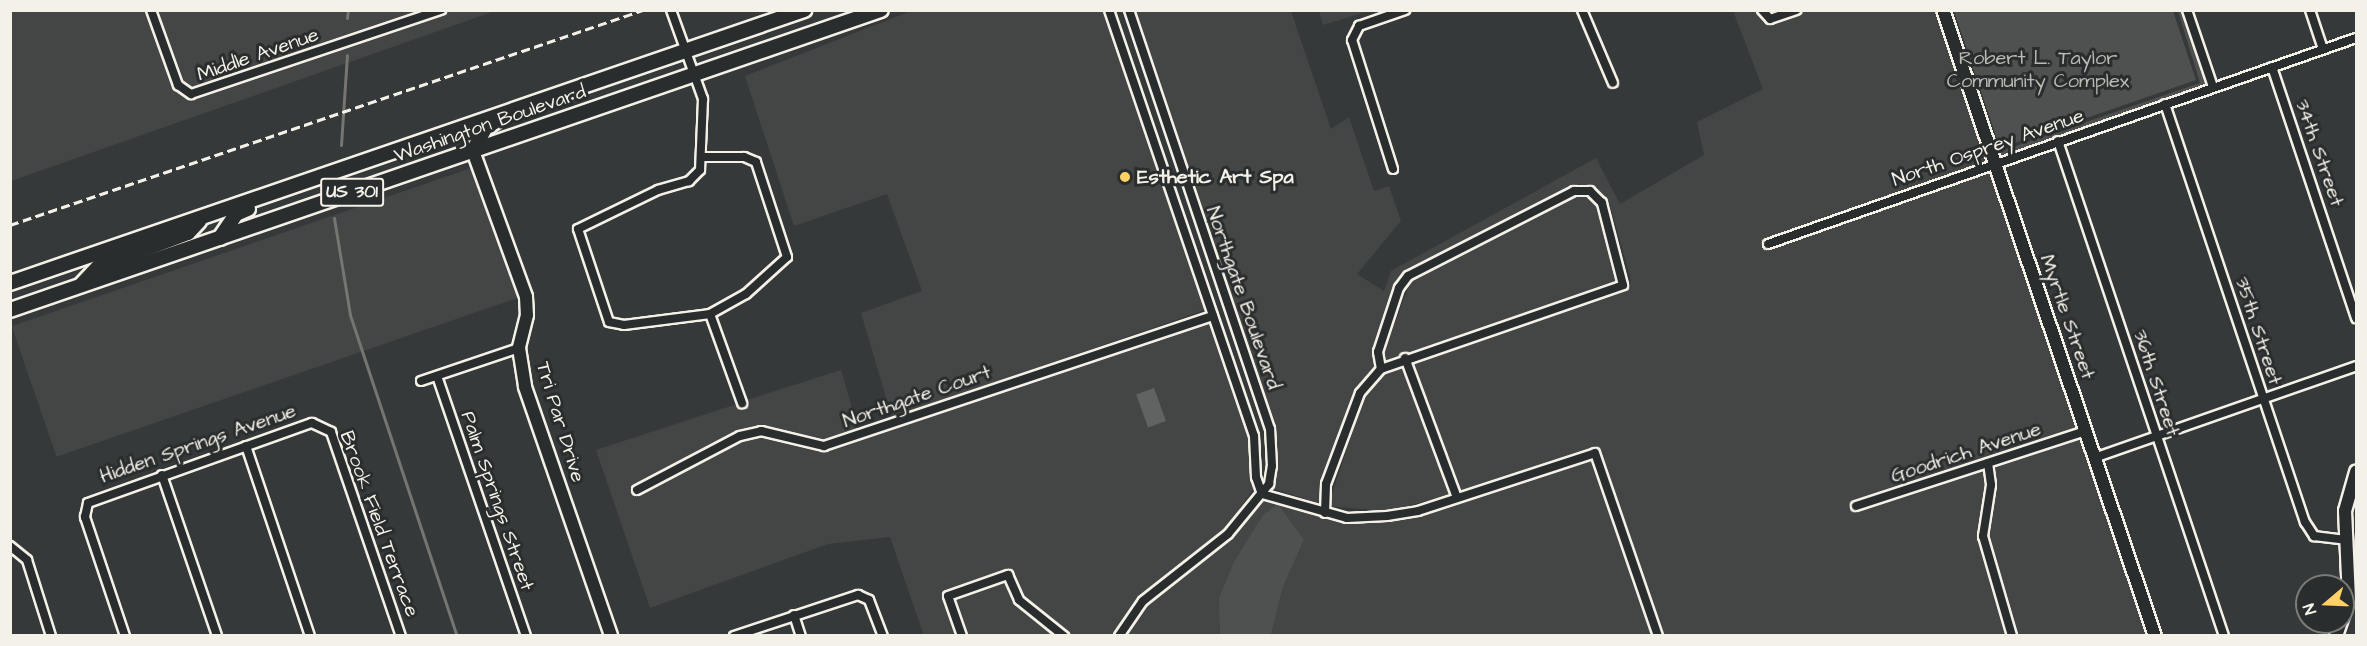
<!DOCTYPE html>
<style>
body{margin:0}
#map{position:relative;width:2367px;height:646px;overflow:hidden;background:#363939;font-family:"Architects Daughter",sans-serif}
div>[style]{position:absolute}
[style*='--x']{left:calc(var(--x)*1px);top:calc(var(--y)*1px);width:calc(var(--w)*1px);rotate:calc(var(--a)*1deg)}
.built>*{inset:0;background:#434645;transform-origin:0 0}
.green>*{inset:0;background:#4e514f}
.stream>*{height:3px;margin:-1.5px;padding:0 1.5px;transform-origin:1.5px;border-radius:1.5px;background:#757572}
.building>*{inset:0;background:#616362;transform-origin:0 0}
.roads{filter:drop-shadow(2px 0 #f4f1e8) drop-shadow(-2px 0 #f4f1e8) drop-shadow(0 2px #f4f1e8) drop-shadow(0 -2px #f4f1e8)}
.street>*{height:8px;margin:-4px;padding:0 4px;transform-origin:4px;border-radius:4px;background:#2a2d2e}
.secondary>*{height:12px;margin:-6px;padding:0 6px;transform-origin:6px;border-radius:6px;background:#2a2d2e}
.primary>*{height:14px;margin:-7px;padding:0 7px;transform-origin:7px;border-radius:7px;background:#2a2d2e}
.rail>*{height:3px;margin-top:-1.5px;transform-origin:0;background:repeating-linear-gradient(90deg,#f4f1e8 0 9px,transparent 0 13.5px)}
.dots>*{width:16px;height:16px;translate:-50% -50%;box-sizing:border-box;border:3px solid #2a2d2e;border-radius:50%}
span{translate:-50% -50%;white-space:nowrap;text-align:center;line-height:1.15;-webkit-text-stroke:6px #2a2d2e;paint-order:stroke}
.shield-label span{padding:2px 4px;background:#2a2d2e;border:2px solid;border-radius:4px;-webkit-text-stroke-width:0}
.shield-label{font-size:18px;color:#f4f1e8;font-weight:700}
.street-label{font-size:20px;color:#f4f1e8}
.park-label{font-size:20px;color:#bab9b2}
.poi-label{font-size:20px;color:#f4f1e8;font-weight:700}
.left{translate:0 -50%;text-align:left}
.frame{position:absolute;inset:0;border:12px solid #f4f1e8;pointer-events:none}
.north{position:absolute;left:2295px;top:574px;width:60px;height:60px;box-sizing:border-box;background:#2a2d2e;border:2px solid #7b7b78;border-radius:50%;rotate:251deg;font-size:16px;font-weight:700;line-height:24px;text-align:center;color:#f4f1e8}
.north::after{content:'';display:block;margin:auto;width:21px;height:27px;background:#ffd166;clip-path:polygon(50% 0,100% 100%,50% 72%,0 100%)}
</style>
<div id="map">
<div class="built">
<i style="clip-path:polygon(11px 10px,495px 11px,11px 181px)"></i>
<i style="clip-path:polygon(911px 11px,1116px 11px,1216px 306px,892px 418px,861px 313px,922px 291px,887px 194px,794px 226px,745px 76px)"></i>
<i style="clip-path:polygon(1127px 11px,1291px 11px,1331px 129px,1349px 117px,1374px 191px,1389px 186px,1401px 221px,1357px 274px,1384px 291px,1391px 271px,1596px 158px,1620px 204px,1704px 155px,1697px 122px,1763px 89px,1733px 11px,1756px 11px,1763px 22px,1771px 24px,1803px 11px,1937px 11px,1988px 161px,1761px 241px,1765px 250px,1991px 170px,2078px 428px,1850px 502px,1852px 512px,2081px 438px,2149px 635px,1664px 635px,1600px 450px,1583px 450px,1460px 492px,1412px 361px,1628px 287px,1631px 280px,1610px 205px,1591px 186px,1566px 189px,1399px 278px,1373px 351px,1375px 367px,1354px 391px,1318px 503px,1265px 486px,1270px 442px)"></i>
<i style="clip-path:polygon(1319px 11px,1319px 10px,1369px 11px,1323px 25px)"></i>
<i style="left:474px;top:167px;width:138px;height:489px;rotate:71deg"></i>
<i style="clip-path:polygon(1576px 196px,1587px 196px,1600px 209px,1620px 282px,1385px 361px,1384px 353px,1411px 280px)"></i>
<i style="clip-path:polygon(1219px 315px,1258px 434px,1260px 461px,1254px 488px,1224px 531px,1140px 597px,1113px 635px,1072px 635px,1024px 597px,1013px 573px,1007px 571px,946px 592px,942px 598px,956px 635px,924px 636px,890px 537px,828px 544px,650px 608px,596px 450px,737px 404px,739px 409px,749px 406px,747px 400px,841px 370px,859px 431px,824px 441px,763px 426px,739px 431px,630px 488px,635px 497px,741px 441px,761px 436px,826px 450px)"></i>
<i style="clip-path:polygon(1402px 365px,1450px 495px,1387px 511px,1328px 506px,1365px 395px,1384px 373px)"></i>
<i style="clip-path:polygon(1592px 458px,1652px 635px,1271px 635px,1283px 587px,1304px 540px,1219px 626px,1220px 635px,1125px 636px,1147px 604px,1232px 537px,1261px 495px,1316px 514px,1387px 521px,1419px 516px)"></i>
<i style="clip-path:polygon(1005px 582px,1016px 604px,1056px 635px,968px 635px,954px 599px)"></i>
</div>
<div class="green">
<i style="clip-path:polygon(1954px 11px,2173px 11px,2196px 80px,2000px 148px)"></i>
<i style="clip-path:polygon(2178px 11px,2182px 11px,2206px 84px,2000px 156px,1998px 152px,2200px 83px)"></i>
<i style="clip-path:polygon(1278px 504px,1304px 540px,1283px 587px,1271px 635px,1220px 635px,1219px 598px,1234px 562px,1263px 515px)"></i>
</div>
<div class="stream">
<i style="--x:347;--y:18;--w:8;--a:-83"></i>
<i style="--x:341;--y:145;--w:90;--a:-86.2"></i>
<i style="--x:334;--y:218;--w:98;--a:80.6"></i>
<i style="--x:350;--y:315;--w:338;--a:71.6"></i>
</div>
<div class="building">
<i style="left:1154px;top:388px;width:35px;height:19px;rotate:70deg"></i>
</div>
<div class="roads">
<div class="street">
<i style="--x:151;--y:10;--w:80;--a:70.2"></i>
<i style="--x:178;--y:85;--w:16;--a:35"></i>
<i style="--x:191;--y:94;--w:264;--a:-18.6"></i>
<i style="--x:671;--y:10;--w:95;--a:70.2"></i>
<i style="--x:703;--y:99;--w:71;--a:92.4"></i>
<i style="--x:700;--y:170;--w:16;--a:135"></i>
<i style="--x:689;--y:181;--w:32;--a:164"></i>
<i style="--x:658;--y:190;--w:89;--a:154"></i>
<i style="--x:578;--y:229;--w:98;--a:71.6"></i>
<i style="--x:609;--y:322;--w:15;--a:11"></i>
<i style="--x:624;--y:325;--w:87;--a:-7.3"></i>
<i style="--x:710;--y:314;--w:41;--a:-29.1"></i>
<i style="--x:746;--y:294;--w:55;--a:-42.1"></i>
<i style="--x:787;--y:257;--w:100;--a:-108.1"></i>
<i style="--x:756;--y:162;--w:13;--a:-157"></i>
<i style="--x:744;--y:157;--w:43;--a:180"></i>
<i style="--x:1109;--y:10;--w:450;--a:71.2"></i>
<i style="--x:1254;--y:436;--w:41;--a:87.2"></i>
<i style="--x:1256;--y:477;--w:18;--a:71"></i>
<i style="--x:1582;--y:10;--w:79;--a:67"></i>
<i style="--x:1762;--y:10;--w:12;--a:48"></i>
<i style="--x:1770;--y:19;--w:28;--a:-19"></i>
<i style="--x:2187;--y:10;--w:81;--a:71.3"></i>
<i style="--x:2310;--y:10;--w:41;--a:71.6"></i>
<i style="--x:2272;--y:67;--w:265;--a:71.5"></i>
<i style="--x:2165;--y:104;--w:441;--a:71.5"></i>
<i style="--x:2305;--y:522;--w:17;--a:57"></i>
<i style="--x:2314;--y:536;--w:32;--a:7"></i>
<i style="--x:2058;--y:141;--w:522;--a:71.46"></i>
<i style="--x:1393;--y:169;--w:135;--a:-107.6"></i>
<i style="--x:1352;--y:40;--w:16;--a:-63"></i>
<i style="--x:1359;--y:26;--w:49;--a:-19.2"></i>
<i style="--x:1768;--y:244;--w:623;--a:-19.31"></i>
<i style="--x:710;--y:314;--w:95;--a:70.2"></i>
<i style="--x:1405;--y:358;--w:149;--a:69.6"></i>
<i style="--x:437;--y:376;--w:275;--a:71.1"></i>
<i style="--x:421;--y:381;--w:103;--a:-18.6"></i>
<i style="--x:246;--y:446;--w:200;--a:71.4"></i>
<i style="--x:2094;--y:458;--w:278;--a:-19.3"></i>
<i style="--x:1988;--y:463;--w:22;--a:82"></i>
<i style="--x:1991;--y:485;--w:52;--a:98.9"></i>
<i style="--x:1983;--y:536;--w:104;--a:73.8"></i>
<i style="--x:162;--y:475;--w:170;--a:71.1"></i>
<i style="--x:637;--y:490;--w:116;--a:-27.7"></i>
<i style="--x:740;--y:436;--w:22;--a:-13"></i>
<i style="--x:761;--y:431;--w:65;--a:13.4"></i>
<i style="--x:824;--y:446;--w:410;--a:-18.5"></i>
<i style="--x:1262;--y:494;--w:88;--a:15.8"></i>
<i style="--x:1347;--y:518;--w:40;--a:-2.9"></i>
<i style="--x:1387;--y:516;--w:31;--a:-9"></i>
<i style="--x:1418;--y:511;--w:186;--a:-18.1"></i>
<i style="--x:1595;--y:453;--w:194;--a:71"></i>
<i style="--x:1856;--y:506;--w:241;--a:-18.1"></i>
<i style="--x:1325;--y:513;--w:29;--a:-88"></i>
<i style="--x:1326;--y:484;--w:97;--a:-69.5"></i>
<i style="--x:1360;--y:393;--w:32;--a:-49"></i>
<i style="--x:1381;--y:369;--w:256;--a:-19.1"></i>
<i style="--x:1623;--y:285;--w:85;--a:-104.4"></i>
<i style="--x:1602;--y:203;--w:17;--a:-135"></i>
<i style="--x:1590;--y:191;--w:16;--a:180"></i>
<i style="--x:1574;--y:191;--w:186;--a:152.9"></i>
<i style="--x:1408;--y:276;--w:15;--a:127"></i>
<i style="--x:1399;--y:288;--w:67;--a:108.2"></i>
<i style="--x:1378;--y:352;--w:17;--a:80"></i>
<i style="--x:10;--y:546;--w:22;--a:39"></i>
<i style="--x:27;--y:560;--w:80;--a:72.5"></i>
<i style="--x:794;--y:615;--w:22;--a:72"></i>
<i style="--x:125;--y:636;--w:126;--a:-108.6"></i>
<i style="--x:85;--y:517;--w:14;--a:-78"></i>
<i style="--x:88;--y:503;--w:238;--a:-19.7"></i>
<i style="--x:312;--y:423;--w:21;--a:25"></i>
<i style="--x:331;--y:432;--w:216;--a:71.1"></i>
<i style="--x:734;--y:636;--w:131;--a:-18.3"></i>
<i style="--x:858;--y:595;--w:12;--a:24"></i>
<i style="--x:869;--y:600;--w:39;--a:69"></i>
<i style="--x:962;--y:636;--w:42;--a:-109.3"></i>
<i style="--x:948;--y:596;--w:64;--a:-19.3"></i>
<i style="--x:1008;--y:575;--w:27;--a:66"></i>
<i style="--x:1019;--y:600;--w:58;--a:38.7"></i>
<i style="--x:1119;--y:636;--w:42;--a:-55.6"></i>
<i style="--x:1143;--y:601;--w:108;--a:-38.2"></i>
<i style="--x:1228;--y:534;--w:65;--a:-50.6"></i>
<i style="--x:1269;--y:484;--w:18;--a:-81"></i>
<i style="--x:1272;--y:466;--w:37;--a:-93"></i>
<i style="--x:1270;--y:429;--w:442;--a:-108.6"></i>
</div>
<div class="secondary">
<i style="--x:1943;--y:10;--w:661;--a:71.29"></i>
<i style="--x:473;--y:151;--w:155;--a:70"></i>
<i style="--x:526;--y:297;--w:18;--a:87"></i>
<i style="--x:527;--y:315;--w:34;--a:104"></i>
<i style="--x:519;--y:348;--w:39;--a:81"></i>
<i style="--x:525;--y:387;--w:263;--a:70.9"></i>
<i style="--x:2336;--y:636;--w:39;--a:-71"></i>
<i style="--x:2349;--y:599;--w:88;--a:-92.6"></i>
<i style="--x:2345;--y:511;--w:41;--a:-74.2"></i>
</div>
<div class="primary">
<i style="--x:473;--y:151;--w:26;--a:-62"></i>
<i style="--x:485;--y:128;--w:13;--a:-32"></i>
<i style="--x:220;--y:238;--w:29;--a:-56"></i>
<i style="--x:236;--y:214;--w:13;--a:-23"></i>
<i style="--x:10;--y:283;--w:840;--a:-18.97"></i>
<i style="--x:82;--y:284;--w:23;--a:-47"></i>
<i style="--x:98;--y:267;--w:96;--a:-20.7"></i>
<i style="--x:188;--y:233;--w:16;--a:-47"></i>
<i style="--x:10;--y:310;--w:921;--a:-19.01"></i>
</div>
</div>
<div class="rail">
<i style="--x:10;--y:225;--w:669;--a:-18.76"></i>
</div>
<div class="dots">
<i style="left:1125px;top:177px;background:#ffd166"></i>
</div>
<div class="shield-label">
<span style="left:352px;top:192px">US 301</span>
</div>
<div class="street-label">
<span style="left:258px;top:55px;rotate:-19deg">Middle Avenue</span>
<span style="left:490px;top:124px;rotate:-19deg">Washington Boulevard</span>
<span style="left:1988px;top:148px;rotate:-19deg">North Osprey Avenue</span>
<span style="left:2319px;top:153px;rotate:71deg">34th Street</span>
<span style="left:1243px;top:298px;rotate:71deg">Northgate Boulevard</span>
<span style="left:2067px;top:317px;rotate:71deg">Myrtle Street</span>
<span style="left:2258px;top:331px;rotate:72deg">35th Street</span>
<span style="left:2156px;top:383px;rotate:72deg">36th Street</span>
<span style="left:917px;top:397px;rotate:-19deg">Northgate Court</span>
<span style="left:560px;top:422px;rotate:73deg">Tri Par Drive</span>
<span style="left:198px;top:444px;rotate:-19deg">Hidden Springs Avenue</span>
<span style="left:1966px;top:453px;rotate:-18deg">Goodrich Avenue</span>
<span style="left:497px;top:501px;rotate:71deg">Palm Springs Street</span>
<span style="left:379px;top:524px;rotate:70deg">Brook Field Terrace</span>
</div>
<div class="park-label">
<span style="left:2038px;top:70px">Robert L. Taylor<br>Community Complex</span>
</div>
<div class="poi-label">
<span class="left" style="left:1137px;top:177px">Esthetic Art Spa</span>
</div>
<div class="frame"></div>
<div class="north">N</div>
</div>
